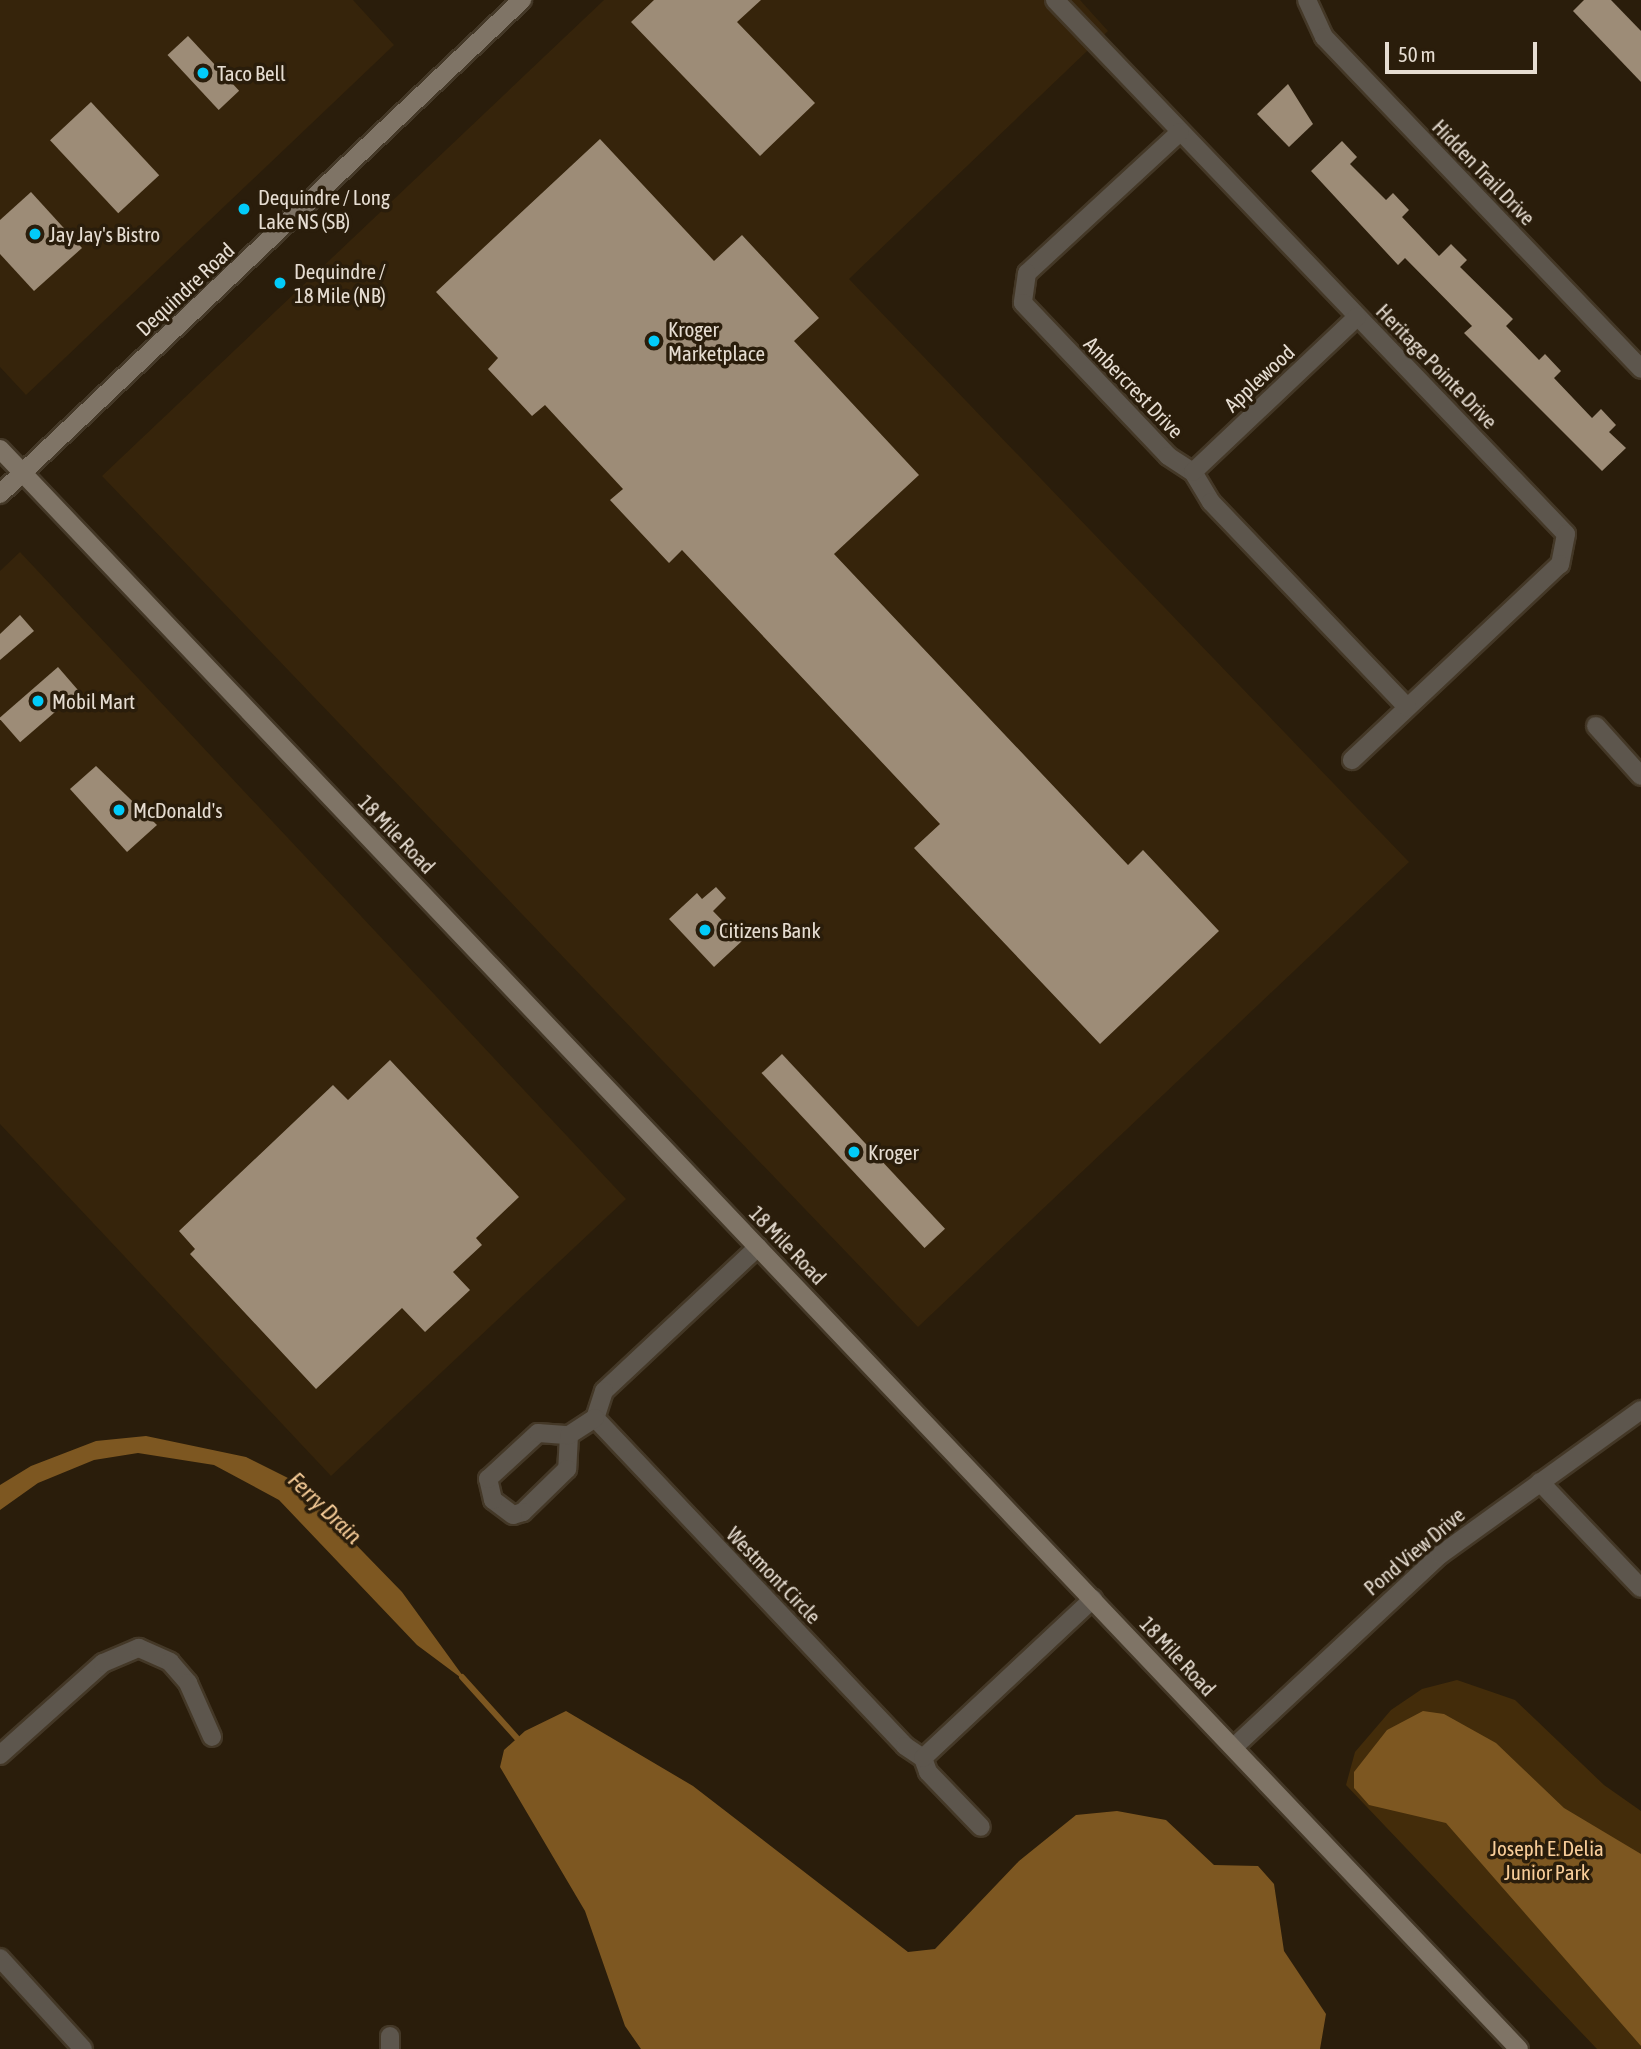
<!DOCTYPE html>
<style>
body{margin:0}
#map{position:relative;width:1641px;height:2049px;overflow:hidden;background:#2a1d0b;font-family:"Asap Condensed",sans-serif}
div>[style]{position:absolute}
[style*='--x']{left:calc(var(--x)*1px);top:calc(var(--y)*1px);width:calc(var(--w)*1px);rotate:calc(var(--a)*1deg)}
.built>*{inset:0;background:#36240b}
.green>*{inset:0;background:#432c0a}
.water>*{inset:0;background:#7d5721}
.stream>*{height:6px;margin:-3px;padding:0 3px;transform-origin:3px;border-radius:3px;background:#7d5721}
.building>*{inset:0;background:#9d8c77;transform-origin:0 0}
.roads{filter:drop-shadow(2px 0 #443827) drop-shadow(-2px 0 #443827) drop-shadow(0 2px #443827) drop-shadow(0 -2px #443827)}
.minor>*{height:18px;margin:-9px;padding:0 9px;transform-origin:9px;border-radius:9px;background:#5d564d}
.secondary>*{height:18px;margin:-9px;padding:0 9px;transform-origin:9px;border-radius:9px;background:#7f7466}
.dots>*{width:19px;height:19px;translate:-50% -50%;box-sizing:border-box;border:4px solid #2a1d0b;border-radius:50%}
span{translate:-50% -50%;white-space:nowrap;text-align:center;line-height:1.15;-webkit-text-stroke:7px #2a1d0b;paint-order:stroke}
.poi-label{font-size:21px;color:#e6ddd2}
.left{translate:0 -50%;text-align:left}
.street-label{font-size:21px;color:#e6ddd2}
.park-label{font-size:21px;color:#f8cd99}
.water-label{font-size:23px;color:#f5cb97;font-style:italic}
.scale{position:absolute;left:1385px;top:42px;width:152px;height:32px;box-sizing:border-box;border:4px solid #e6ddd2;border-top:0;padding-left:9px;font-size:21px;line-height:24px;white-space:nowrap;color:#e6ddd2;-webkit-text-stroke:5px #2a1d0b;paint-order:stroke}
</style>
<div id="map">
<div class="built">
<i style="clip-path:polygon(0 0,353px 0,394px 45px,26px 395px,0 367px)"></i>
<i style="clip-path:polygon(604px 0,1080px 0,1108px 31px,849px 279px,1409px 862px,918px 1327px,102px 476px)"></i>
<i style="clip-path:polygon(20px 552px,626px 1199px,331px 1476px,0 1124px,0 571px)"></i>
</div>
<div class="green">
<i style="clip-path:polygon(1457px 1680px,1515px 1700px,1604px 1785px,1641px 1811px,1641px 2049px,1597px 2049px,1346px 1785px,1355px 1752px,1391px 1710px,1422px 1689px)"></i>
</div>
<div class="water">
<i style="clip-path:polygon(146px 1436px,246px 1457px,294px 1481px,402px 1592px,468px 1683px,417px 1645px,279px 1500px,214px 1465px,138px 1453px,94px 1460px,38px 1483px,0 1510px,0 1485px,31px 1466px,96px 1441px)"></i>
<i style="clip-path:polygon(566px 1711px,693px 1786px,908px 1952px,935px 1949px,1019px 1861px,1076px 1815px,1117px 1811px,1166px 1820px,1214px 1865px,1258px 1866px,1274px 1884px,1284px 1951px,1326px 2014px,1320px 2049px,641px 2049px,625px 2026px,585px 1911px,500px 1767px,504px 1750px,525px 1731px)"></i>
<i style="clip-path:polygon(1423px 1711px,1444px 1714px,1496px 1743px,1564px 1808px,1641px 1854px,1641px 2046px,1446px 1823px,1369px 1805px,1354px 1788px,1354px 1772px,1387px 1730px)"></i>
</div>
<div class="stream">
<i style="--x:462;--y:1677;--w:82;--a:48"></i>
</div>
<div class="building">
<i style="clip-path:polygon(654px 0,761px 0,737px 22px,815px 103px,760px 156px,631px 22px)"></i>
<i style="clip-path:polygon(1584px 0,1611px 0,1641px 31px,1641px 82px,1573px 11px)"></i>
<i style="left:188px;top:36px;width:75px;height:28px;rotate:47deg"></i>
<i style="clip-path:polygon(1288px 84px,1313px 124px,1289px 147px,1257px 114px)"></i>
<i style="left:91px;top:102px;width:100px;height:56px;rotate:47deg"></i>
<i style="clip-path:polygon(600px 139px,714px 261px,742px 235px,819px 318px,794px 341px,919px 475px,834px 554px,1128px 865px,1143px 850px,1219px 931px,1100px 1044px,914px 848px,940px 824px,682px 550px,669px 563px,610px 500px,623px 489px,545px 405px,532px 416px,488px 369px,498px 358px,436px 292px)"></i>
<i style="clip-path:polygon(1342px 141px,1357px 157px,1350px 164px,1386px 200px,1393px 193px,1409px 210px,1402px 217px,1439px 256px,1451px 244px,1467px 260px,1460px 267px,1513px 319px,1506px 326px,1539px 360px,1545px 354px,1561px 371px,1554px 378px,1592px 418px,1601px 409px,1616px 425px,1609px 432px,1626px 448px,1602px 471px,1464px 333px,1472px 326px,1405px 258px,1398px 265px,1311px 171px)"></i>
<i style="clip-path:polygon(31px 192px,82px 248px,34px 291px,0 254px,0 220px)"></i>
<i style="clip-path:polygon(20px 615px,34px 631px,0 660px,0 634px)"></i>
<i style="left:58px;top:667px;width:32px;height:78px;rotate:49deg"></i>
<i style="clip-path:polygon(96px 766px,157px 825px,127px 852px,70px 789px)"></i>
<i style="clip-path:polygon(716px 887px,726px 898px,713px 911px,742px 941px,714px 967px,669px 919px,697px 893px,702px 899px)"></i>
<i style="left:782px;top:1054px;width:239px;height:28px;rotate:47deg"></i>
<i style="clip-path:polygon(390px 1060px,519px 1197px,476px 1238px,482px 1245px,453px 1272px,470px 1290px,425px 1332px,402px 1308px,316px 1389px,190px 1254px,195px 1249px,179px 1231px,333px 1085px,348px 1100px)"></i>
</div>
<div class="roads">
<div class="minor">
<i style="--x:1055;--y:0;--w:739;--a:46.26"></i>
<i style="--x:1566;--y:534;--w:31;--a:101"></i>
<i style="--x:1560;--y:564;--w:286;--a:136.7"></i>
<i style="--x:1307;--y:0;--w:41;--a:65.3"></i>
<i style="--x:1324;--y:37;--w:459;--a:46.3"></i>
<i style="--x:1180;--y:132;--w:208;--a:137.3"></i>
<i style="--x:1027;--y:273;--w:30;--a:98"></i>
<i style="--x:1023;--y:303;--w:211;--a:46.5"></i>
<i style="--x:1168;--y:456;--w:30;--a:33"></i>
<i style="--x:1193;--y:472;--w:35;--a:59"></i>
<i style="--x:1211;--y:502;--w:284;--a:46.3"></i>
<i style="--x:1193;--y:472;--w:226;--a:-43.4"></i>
<i style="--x:1596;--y:726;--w:67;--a:48"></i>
<i style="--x:758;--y:1247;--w:211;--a:136.9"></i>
<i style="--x:604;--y:1391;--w:28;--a:108"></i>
<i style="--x:595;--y:1418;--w:451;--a:46.6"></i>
<i style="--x:905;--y:1746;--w:22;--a:34"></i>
<i style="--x:923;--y:1758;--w:15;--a:70"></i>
<i style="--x:928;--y:1772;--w:76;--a:46.1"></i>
<i style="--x:569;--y:1435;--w:34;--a:93"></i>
<i style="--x:567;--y:1469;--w:62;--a:135.7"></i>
<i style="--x:523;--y:1512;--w:10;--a:163"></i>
<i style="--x:513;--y:1515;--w:25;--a:-143"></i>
<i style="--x:493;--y:1500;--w:22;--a:-103"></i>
<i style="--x:488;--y:1479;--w:68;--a:-42.6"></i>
<i style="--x:538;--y:1433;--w:31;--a:4"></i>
<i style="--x:569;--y:1435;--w:31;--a:-33"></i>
<i style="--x:1540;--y:1482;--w:146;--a:46.4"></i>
<i style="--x:1234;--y:1747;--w:282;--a:-43"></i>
<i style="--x:1440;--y:1555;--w:248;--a:-35.8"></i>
<i style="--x:0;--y:1755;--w:138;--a:-41.8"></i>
<i style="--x:103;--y:1663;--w:39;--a:-23"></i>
<i style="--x:139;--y:1648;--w:34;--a:24"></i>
<i style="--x:170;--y:1662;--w:28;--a:49"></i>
<i style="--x:188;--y:1683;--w:59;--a:66"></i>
<i style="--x:923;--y:1758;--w:233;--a:-43.1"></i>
<i style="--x:0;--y:1958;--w:123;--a:47.6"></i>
<i style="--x:390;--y:2036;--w:13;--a:90"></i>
</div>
<div class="secondary">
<i style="--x:0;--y:449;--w:2206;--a:46.49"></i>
<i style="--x:0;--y:494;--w:719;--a:-43.42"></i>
</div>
</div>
<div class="dots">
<i style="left:203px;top:73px;background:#02cbf9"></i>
<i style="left:244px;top:209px;background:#02cbf9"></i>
<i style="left:35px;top:234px;background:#02cbf9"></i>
<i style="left:280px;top:283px;background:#02cbf9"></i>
<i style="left:654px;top:341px;background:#02cbf9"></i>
<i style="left:38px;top:701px;background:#02cbf9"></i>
<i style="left:119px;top:810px;background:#02cbf9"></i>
<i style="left:705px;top:930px;background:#02cbf9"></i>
<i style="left:854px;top:1152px;background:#02cbf9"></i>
</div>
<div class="poi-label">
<span class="left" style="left:217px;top:73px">Taco Bell</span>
<span class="left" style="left:258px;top:209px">Dequindre / Long<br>Lake NS (SB)</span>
<span class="left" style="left:49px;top:234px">Jay Jay's Bistro</span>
<span class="left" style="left:294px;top:283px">Dequindre /<br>18 Mile (NB)</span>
<span class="left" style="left:668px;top:341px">Kroger<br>Marketplace</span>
<span class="left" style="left:52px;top:701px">Mobil Mart</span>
<span class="left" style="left:133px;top:810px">McDonald's</span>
<span class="left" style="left:719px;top:930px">Citizens Bank</span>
<span class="left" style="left:868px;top:1152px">Kroger</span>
</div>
<div class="street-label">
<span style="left:1484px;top:172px;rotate:46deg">Hidden Trail Drive</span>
<span style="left:185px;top:289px;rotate:-43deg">Dequindre Road</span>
<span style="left:1437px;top:366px;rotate:46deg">Heritage Pointe Drive</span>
<span style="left:1259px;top:378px;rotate:-43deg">Applewood</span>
<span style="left:1134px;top:387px;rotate:46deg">Ambercrest Drive</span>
<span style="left:397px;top:834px;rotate:46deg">18 Mile Road</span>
<span style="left:788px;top:1245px;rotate:46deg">18 Mile Road</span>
<span style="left:1414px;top:1551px;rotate:-40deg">Pond View Drive</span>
<span style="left:774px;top:1575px;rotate:46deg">Westmont Circle</span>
<span style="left:1178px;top:1656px;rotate:47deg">18 Mile Road</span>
</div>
<div class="park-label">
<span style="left:1547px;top:1860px">Joseph E. Delia<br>Junior Park</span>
</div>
<div class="water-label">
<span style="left:325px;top:1508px;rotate:44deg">Ferry Drain</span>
</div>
<div class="scale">50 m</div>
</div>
